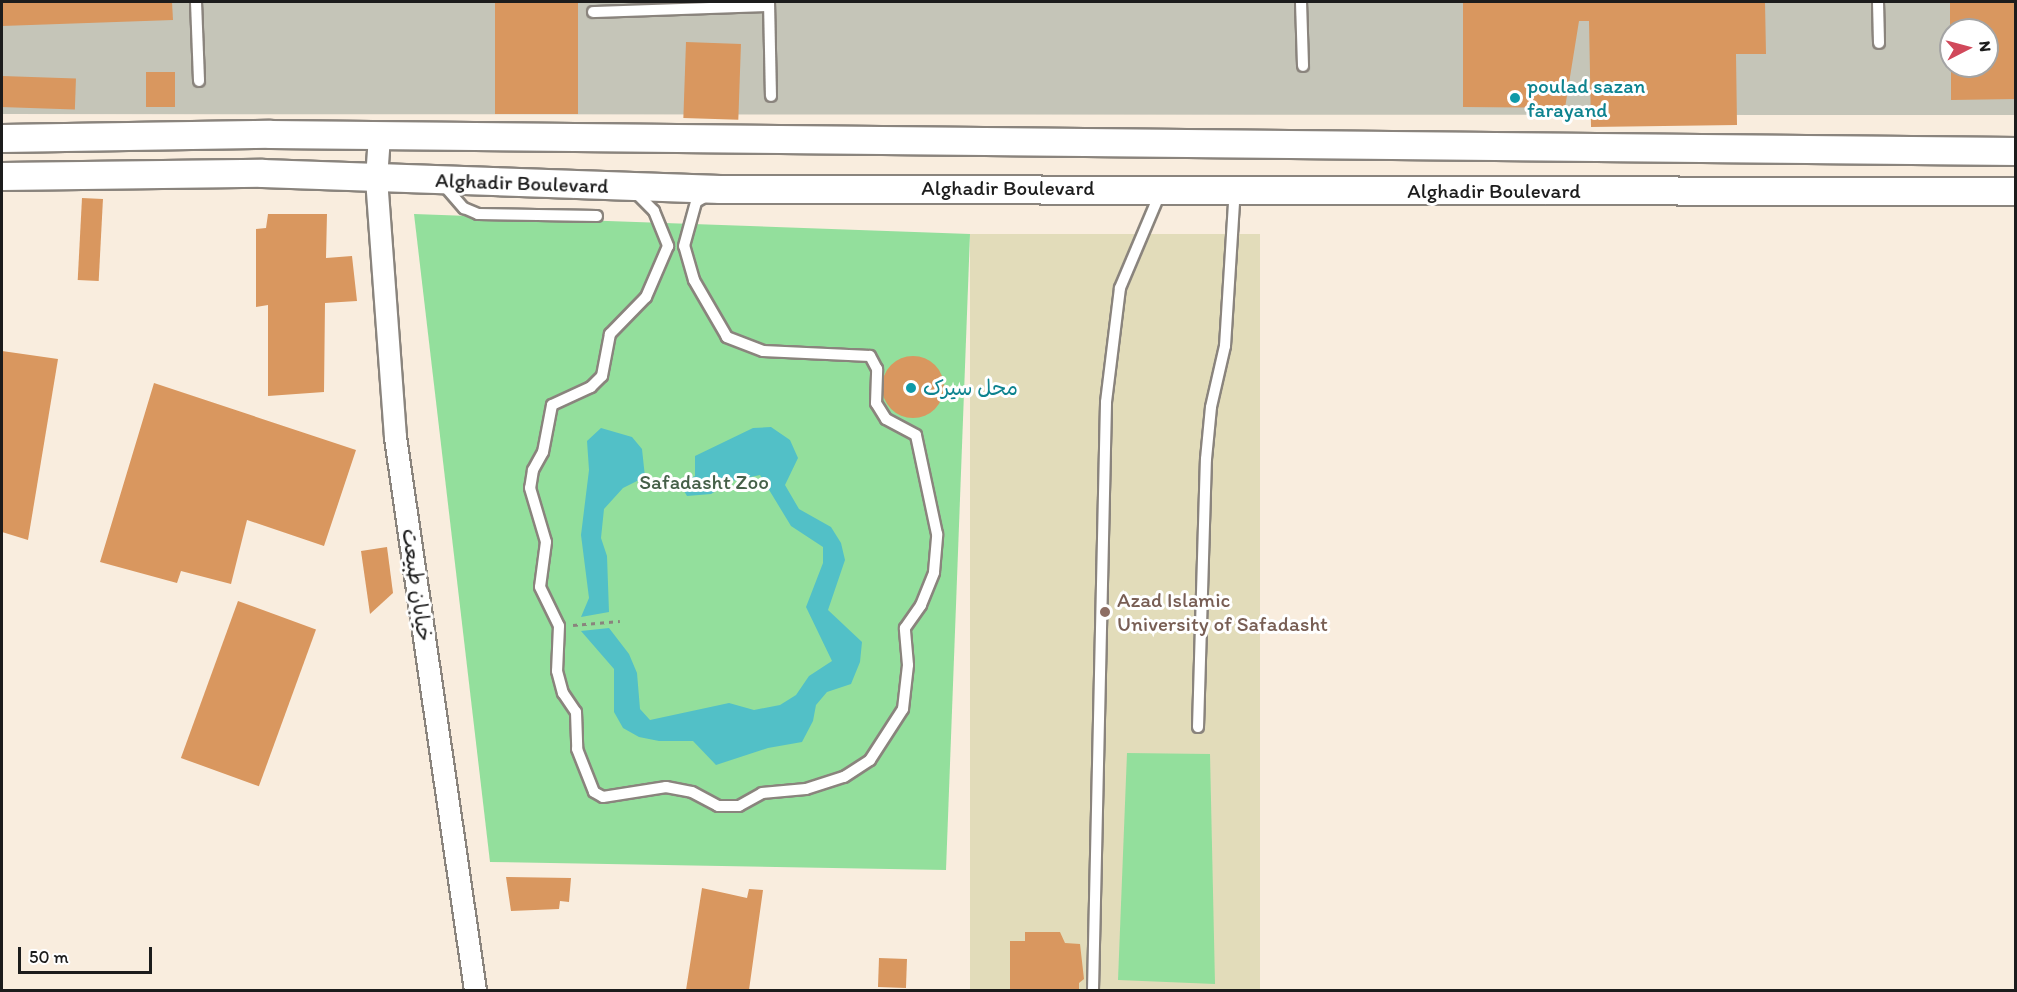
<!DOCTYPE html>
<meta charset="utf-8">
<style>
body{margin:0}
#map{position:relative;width:2017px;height:992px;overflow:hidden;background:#f9edde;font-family:Itim,"Playpen Sans Arabic",sans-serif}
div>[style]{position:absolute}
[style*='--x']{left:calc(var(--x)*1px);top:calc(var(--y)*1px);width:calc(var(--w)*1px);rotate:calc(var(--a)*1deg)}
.built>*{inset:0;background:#e2dcba;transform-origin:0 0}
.industrial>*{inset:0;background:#c5c5b8}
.green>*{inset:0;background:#93df9c}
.water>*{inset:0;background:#52c0c7}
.building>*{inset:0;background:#d9975f;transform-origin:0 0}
.round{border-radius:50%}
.path>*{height:3px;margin-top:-1.5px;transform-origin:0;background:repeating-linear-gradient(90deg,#8a847d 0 4.5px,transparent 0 9px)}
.roads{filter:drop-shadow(2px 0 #8a847d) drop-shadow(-2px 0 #8a847d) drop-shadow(0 2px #8a847d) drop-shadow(0 -2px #8a847d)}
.service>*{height:10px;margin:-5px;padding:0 5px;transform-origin:5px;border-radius:5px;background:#fff}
.minor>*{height:21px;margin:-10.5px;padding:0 10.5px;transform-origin:10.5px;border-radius:10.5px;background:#fff}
.tertiary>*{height:27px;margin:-13.5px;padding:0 13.5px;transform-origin:13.5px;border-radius:13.5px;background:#fff}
.dots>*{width:16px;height:16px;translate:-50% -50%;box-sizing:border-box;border:3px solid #fff;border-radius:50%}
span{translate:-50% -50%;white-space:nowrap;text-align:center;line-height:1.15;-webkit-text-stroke:6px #fff;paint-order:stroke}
.culture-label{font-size:21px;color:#0d838f}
.left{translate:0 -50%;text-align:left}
.street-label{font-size:21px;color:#1c1c1c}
.park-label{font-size:21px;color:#466049}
.education-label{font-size:21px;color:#785e54}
.frame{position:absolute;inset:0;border:3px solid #1c1c1c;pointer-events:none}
.north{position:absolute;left:1939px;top:18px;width:60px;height:60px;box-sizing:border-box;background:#fff;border:2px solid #a4a4a4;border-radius:50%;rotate:84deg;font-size:16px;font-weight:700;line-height:24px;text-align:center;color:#1c1c1c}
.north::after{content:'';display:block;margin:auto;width:21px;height:27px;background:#d1495b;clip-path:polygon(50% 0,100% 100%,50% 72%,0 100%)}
.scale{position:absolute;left:18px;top:947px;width:134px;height:27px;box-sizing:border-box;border:3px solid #1c1c1c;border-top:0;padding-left:8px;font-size:18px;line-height:21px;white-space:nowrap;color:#1c1c1c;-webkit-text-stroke:4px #fff;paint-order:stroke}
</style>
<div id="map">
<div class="built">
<i style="left:970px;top:234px;width:290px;height:756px"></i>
</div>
<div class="industrial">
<i style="clip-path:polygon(evenodd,2px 2px,2015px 2px,2015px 115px,2px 114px,2px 2px,1951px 30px,1987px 30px,1987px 66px,1951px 66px,1951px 30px)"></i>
</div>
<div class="green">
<i style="clip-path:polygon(414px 214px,970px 234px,946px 870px,490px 862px)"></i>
<i style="clip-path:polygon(1127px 753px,1210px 754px,1215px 984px,1118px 980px)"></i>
</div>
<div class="water">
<i style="clip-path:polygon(771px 427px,790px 440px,798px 458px,785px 485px,799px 509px,831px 527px,841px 543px,845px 560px,828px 610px,862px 642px,860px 662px,851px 684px,827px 692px,816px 705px,813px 721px,802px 742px,768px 748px,716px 765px,693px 741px,659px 741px,639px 737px,623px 728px,614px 712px,614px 669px,581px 631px,609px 628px,629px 654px,637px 673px,640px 709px,650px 720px,729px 703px,754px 710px,780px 705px,796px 695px,809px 676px,832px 661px,806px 607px,823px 563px,823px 547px,791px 526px,760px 475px,732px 481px,711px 494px,687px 496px,680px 484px,695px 476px,695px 456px,753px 428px)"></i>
<i style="clip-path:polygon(601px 428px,632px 437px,642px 449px,645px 477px,623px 488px,604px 509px,601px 538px,607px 556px,609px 612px,581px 617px,589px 598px,581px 535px,589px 470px,587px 441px)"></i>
</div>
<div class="building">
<i style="clip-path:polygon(2px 2px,172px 2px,173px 20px,2px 26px)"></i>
<i style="left:495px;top:2px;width:83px;height:112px"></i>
<i style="clip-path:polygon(1463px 2px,1765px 2px,1766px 54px,1736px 54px,1737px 125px,1591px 127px,1589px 21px,1579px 21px,1565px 108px,1463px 107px)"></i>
<i style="clip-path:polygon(1950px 2px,2016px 2px,2016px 99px,1951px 100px,1951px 66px,1987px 66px,1987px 30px,1950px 30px)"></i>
<i style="left:686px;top:42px;width:55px;height:76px;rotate:2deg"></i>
<i style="left:146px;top:72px;width:29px;height:35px"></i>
<i style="left:2px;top:76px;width:74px;height:31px;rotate:2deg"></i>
<i style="left:82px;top:198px;width:21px;height:82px;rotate:3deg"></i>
<i style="clip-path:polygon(268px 214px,327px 214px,326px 258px,352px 256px,357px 301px,325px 303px,324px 392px,268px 396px,268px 305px,256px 307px,256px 229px,266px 228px)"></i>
<i style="clip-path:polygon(2px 351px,58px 359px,28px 540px,2px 532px)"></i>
<i class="round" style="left:882px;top:356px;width:62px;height:62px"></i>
<i style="clip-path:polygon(154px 383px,356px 450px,324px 546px,247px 520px,231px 584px,181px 571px,177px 583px,100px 562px)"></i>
<i style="clip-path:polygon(387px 547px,393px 593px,370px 614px,361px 551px)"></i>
<i style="left:238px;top:601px;width:83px;height:167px;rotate:20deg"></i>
<i style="clip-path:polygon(506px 877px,571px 878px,569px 902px,560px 901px,559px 909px,511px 911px)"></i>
<i style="clip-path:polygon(702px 888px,747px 898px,749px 889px,763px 890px,749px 990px,686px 990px)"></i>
<i style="clip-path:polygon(1025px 932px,1060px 932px,1065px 943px,1080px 944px,1084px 979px,1079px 983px,1079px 990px,1010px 990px,1010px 941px,1025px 941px)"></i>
<i style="left:879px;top:958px;width:28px;height:29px;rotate:2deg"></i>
</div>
<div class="path">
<i style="--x:573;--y:625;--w:47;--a:-4.9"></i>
</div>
<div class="roads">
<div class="service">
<i style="--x:196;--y:2;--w:79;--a:87.8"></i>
<i style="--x:769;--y:2;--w:94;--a:88.8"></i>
<i style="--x:1301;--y:2;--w:64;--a:88.2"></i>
<i style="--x:1878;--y:2;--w:41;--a:88.6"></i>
<i style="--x:593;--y:12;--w:176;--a:-2"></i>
<i style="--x:441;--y:182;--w:35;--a:49"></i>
<i style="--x:464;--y:208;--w:15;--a:23"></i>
<i style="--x:478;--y:214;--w:119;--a:1"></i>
<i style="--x:635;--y:192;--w:27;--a:45"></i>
<i style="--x:654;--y:211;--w:38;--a:68"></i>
<i style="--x:668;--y:246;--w:56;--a:113.3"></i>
<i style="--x:646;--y:297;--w:52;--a:134.2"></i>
<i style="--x:610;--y:334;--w:43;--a:100.8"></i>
<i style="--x:602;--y:376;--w:16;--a:135"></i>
<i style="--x:591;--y:387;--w:43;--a:155.2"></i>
<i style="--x:552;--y:405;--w:48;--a:100.8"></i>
<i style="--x:543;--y:452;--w:21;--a:119"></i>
<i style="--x:533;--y:470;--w:18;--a:99"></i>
<i style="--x:530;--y:488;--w:56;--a:73.5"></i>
<i style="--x:546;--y:542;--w:45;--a:97.6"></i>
<i style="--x:540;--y:587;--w:43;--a:64"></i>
<i style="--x:559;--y:626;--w:45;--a:92.5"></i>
<i style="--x:557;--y:671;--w:23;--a:75"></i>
<i style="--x:563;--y:693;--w:23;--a:56"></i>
<i style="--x:576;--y:712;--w:37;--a:88"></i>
<i style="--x:577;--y:749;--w:46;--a:68.4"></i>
<i style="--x:594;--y:792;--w:10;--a:29"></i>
<i style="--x:603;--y:797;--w:64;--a:-9"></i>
<i style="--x:666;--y:787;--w:26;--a:11"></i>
<i style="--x:692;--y:792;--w:30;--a:28"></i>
<i style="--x:718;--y:806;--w:21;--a:0"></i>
<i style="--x:739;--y:806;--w:26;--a:-29"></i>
<i style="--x:762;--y:793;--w:44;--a:-5.2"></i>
<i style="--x:806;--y:789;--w:40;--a:-18"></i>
<i style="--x:844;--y:777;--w:31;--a:-33"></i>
<i style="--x:870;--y:760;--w:61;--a:-57.1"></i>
<i style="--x:903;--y:709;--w:44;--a:-83.5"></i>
<i style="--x:908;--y:665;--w:37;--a:-95"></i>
<i style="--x:905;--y:628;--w:28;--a:-55"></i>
<i style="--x:921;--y:605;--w:35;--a:-68"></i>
<i style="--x:934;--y:572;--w:38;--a:-85"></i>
<i style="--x:937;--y:534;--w:101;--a:-102"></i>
<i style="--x:916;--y:435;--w:34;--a:-152"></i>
<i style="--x:886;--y:419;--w:19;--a:-122"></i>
<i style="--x:876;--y:403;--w:34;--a:-88"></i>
<i style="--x:877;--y:369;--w:15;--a:-118"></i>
<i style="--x:870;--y:356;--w:107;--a:-177.3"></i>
<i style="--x:763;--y:351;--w:39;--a:-159"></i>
<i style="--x:727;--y:337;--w:66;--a:-120.1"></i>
<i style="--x:694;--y:280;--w:35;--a:-106"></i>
<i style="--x:684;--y:246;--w:46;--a:-74.7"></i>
<i style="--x:696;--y:202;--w:14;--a:-30"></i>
<i style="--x:1198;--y:727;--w:268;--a:-88.3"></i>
<i style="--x:1206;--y:459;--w:52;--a:-84.5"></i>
<i style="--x:1211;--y:407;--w:63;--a:-77.1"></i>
<i style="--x:1225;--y:346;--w:157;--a:-86.4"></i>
<i style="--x:1093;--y:990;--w:588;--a:-88.73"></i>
<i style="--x:1106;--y:402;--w:115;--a:-83"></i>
<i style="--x:1120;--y:288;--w:105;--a:-67.1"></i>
</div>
<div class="minor">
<i style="--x:379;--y:136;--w:42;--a:94.1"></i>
<i style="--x:376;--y:178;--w:260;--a:85.8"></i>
<i style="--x:395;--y:437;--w:559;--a:81.77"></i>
</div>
<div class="tertiary">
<i style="--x:2;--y:138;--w:268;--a:-0.9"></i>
<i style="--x:270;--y:134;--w:1746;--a:0.56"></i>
<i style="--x:2;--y:176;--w:260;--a:-0.7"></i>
<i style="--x:262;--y:173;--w:458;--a:2"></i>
<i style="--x:720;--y:189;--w:1296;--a:0.09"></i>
</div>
</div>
<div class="dots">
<i style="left:1515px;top:98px;background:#0f9aa8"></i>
<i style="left:911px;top:388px;background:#0f9aa8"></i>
<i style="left:1105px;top:612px;background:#8d6e63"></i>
</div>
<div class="culture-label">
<span class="left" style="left:1527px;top:98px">poulad sazan<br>farayand</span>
<span class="left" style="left:923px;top:388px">محل سیرک</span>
</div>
<div class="street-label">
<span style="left:522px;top:183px;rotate:2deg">Alghadir Boulevard</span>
<span style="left:1008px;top:188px">Alghadir Boulevard</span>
<span style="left:1494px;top:191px">Alghadir Boulevard</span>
<span style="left:417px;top:585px;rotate:82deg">خیابان طبیعت</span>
</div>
<div class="park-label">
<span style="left:704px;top:482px">Safadasht Zoo</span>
</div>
<div class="education-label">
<span class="left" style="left:1117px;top:612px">Azad Islamic<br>University of Safadasht</span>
</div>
<div class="frame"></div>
<div class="north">N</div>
<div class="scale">50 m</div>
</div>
